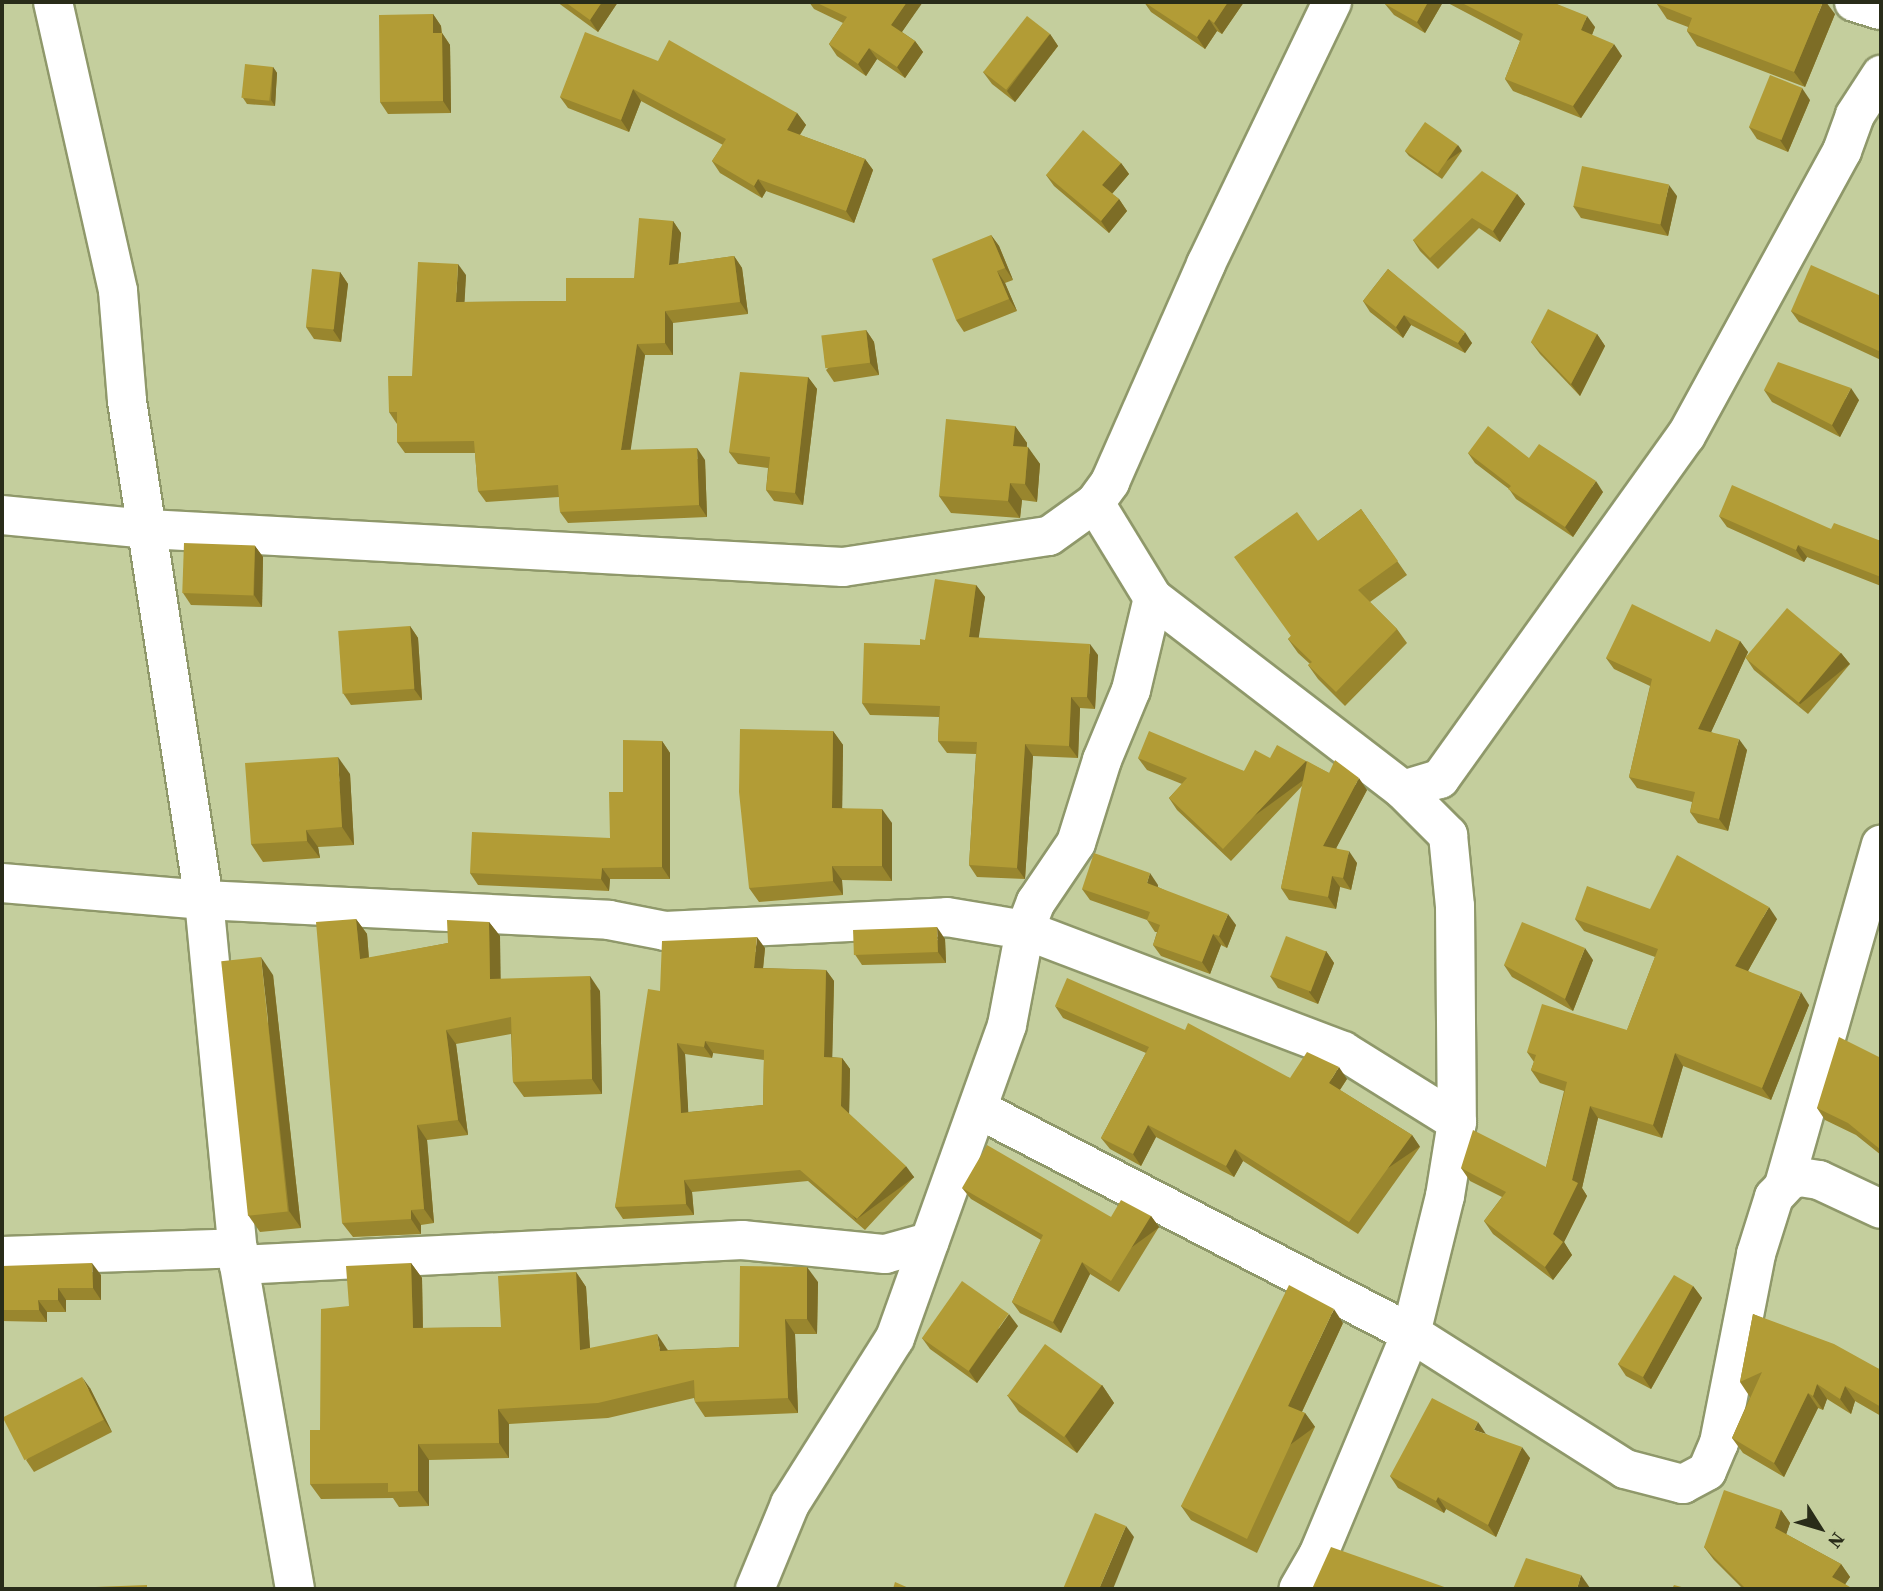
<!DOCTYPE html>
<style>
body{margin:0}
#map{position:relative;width:1883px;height:1591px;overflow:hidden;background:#c4ce9d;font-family:"Source Serif 4",serif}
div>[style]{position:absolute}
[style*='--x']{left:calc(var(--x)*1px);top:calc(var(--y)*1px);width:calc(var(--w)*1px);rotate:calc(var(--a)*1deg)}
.roads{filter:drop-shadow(2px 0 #8f986a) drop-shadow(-2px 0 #8f986a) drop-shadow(0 2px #8f986a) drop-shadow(0 -2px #8f986a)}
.street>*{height:38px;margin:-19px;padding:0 19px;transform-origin:19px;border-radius:19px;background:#fff}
.wall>*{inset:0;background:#99862e}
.shaded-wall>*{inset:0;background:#7d6d26;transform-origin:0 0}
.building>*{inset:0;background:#b29c36;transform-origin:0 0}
span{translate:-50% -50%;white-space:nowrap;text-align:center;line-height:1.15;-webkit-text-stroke:5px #c4ce9d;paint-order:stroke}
.frame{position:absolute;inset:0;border:4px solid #292c19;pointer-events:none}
.north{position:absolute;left:1785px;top:1493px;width:70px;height:70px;-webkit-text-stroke:5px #c4ce9d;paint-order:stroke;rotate:127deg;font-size:19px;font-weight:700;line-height:28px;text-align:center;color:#292c19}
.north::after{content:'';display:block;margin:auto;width:24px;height:32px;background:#292c19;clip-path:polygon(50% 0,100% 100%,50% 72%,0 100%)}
</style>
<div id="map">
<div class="roads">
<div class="street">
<i style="--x:53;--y:2;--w:296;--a:77.3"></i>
<i style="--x:118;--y:291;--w:110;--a:85.3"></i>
<i style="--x:127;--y:401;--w:505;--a:81.23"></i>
<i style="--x:204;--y:900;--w:367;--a:84.5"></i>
<i style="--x:239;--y:1265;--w:329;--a:80.2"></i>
<i style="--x:1854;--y:2;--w:28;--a:17"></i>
<i style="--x:1095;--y:503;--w:111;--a:58.6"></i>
<i style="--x:1153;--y:598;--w:315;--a:37.5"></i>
<i style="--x:1403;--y:790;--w:64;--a:45"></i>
<i style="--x:1448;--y:835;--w:71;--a:84.4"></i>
<i style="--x:1455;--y:906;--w:216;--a:89.5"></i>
<i style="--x:1457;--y:1122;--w:75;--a:99.2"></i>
<i style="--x:1445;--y:1196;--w:141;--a:103.9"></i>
<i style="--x:1411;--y:1333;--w:241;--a:112.7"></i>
<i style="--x:1318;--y:1555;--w:39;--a:120"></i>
<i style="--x:2;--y:515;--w:147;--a:5.5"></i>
<i style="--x:148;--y:529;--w:696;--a:3.13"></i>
<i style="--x:843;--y:567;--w:208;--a:-8.6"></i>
<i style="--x:1049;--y:536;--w:57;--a:-35.7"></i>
<i style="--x:1095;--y:503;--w:26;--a:-54"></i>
<i style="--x:1110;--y:482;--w:238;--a:-66.2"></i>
<i style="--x:1206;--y:264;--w:291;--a:-64.3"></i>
<i style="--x:1403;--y:790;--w:39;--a:-17"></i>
<i style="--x:1440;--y:779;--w:422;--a:-54.4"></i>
<i style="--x:1686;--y:436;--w:325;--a:-61.3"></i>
<i style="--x:1842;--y:151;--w:38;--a:-70"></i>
<i style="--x:1855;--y:115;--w:48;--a:-57"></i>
<i style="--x:2;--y:883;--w:203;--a:4.8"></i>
<i style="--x:204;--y:900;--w:405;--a:2.8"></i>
<i style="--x:609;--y:920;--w:57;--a:11.1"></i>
<i style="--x:665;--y:931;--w:282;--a:-2.8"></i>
<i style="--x:947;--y:917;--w:79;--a:9.5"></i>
<i style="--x:1025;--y:930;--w:340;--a:20.8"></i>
<i style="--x:1343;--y:1051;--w:134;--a:31.9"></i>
<i style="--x:978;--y:1109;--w:488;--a:27.4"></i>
<i style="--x:1411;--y:1333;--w:254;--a:32.4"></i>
<i style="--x:1625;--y:1469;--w:60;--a:14.5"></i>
<i style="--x:1683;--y:1484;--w:27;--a:-28"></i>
<i style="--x:1707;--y:1471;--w:30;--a:-67"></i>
<i style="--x:1719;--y:1443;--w:193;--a:-78.9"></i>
<i style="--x:1756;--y:1254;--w:60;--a:-72.5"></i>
<i style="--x:1774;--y:1197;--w:23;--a:-47"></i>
<i style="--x:1790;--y:1180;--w:10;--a:-17"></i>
<i style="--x:1800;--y:1177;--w:19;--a:9"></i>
<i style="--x:1819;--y:1180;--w:68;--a:25.1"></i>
<i style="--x:1784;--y:1185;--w:354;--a:-74.1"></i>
<i style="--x:2;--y:1256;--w:236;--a:-1.9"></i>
<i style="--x:239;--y:1265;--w:504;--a:-2.85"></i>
<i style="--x:742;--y:1240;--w:144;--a:5.6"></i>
<i style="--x:885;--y:1254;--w:46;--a:-15.3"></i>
<i style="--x:755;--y:1589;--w:92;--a:-67.6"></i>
<i style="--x:790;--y:1504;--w:196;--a:-57.7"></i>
<i style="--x:895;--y:1338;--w:332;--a:-70.3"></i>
<i style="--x:1007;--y:1025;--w:97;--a:-79.3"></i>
<i style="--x:1025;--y:930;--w:30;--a:-69"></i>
<i style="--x:1036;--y:902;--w:71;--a:-55.9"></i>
<i style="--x:1076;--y:843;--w:87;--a:-72.6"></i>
<i style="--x:1102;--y:760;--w:76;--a:-67.5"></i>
<i style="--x:1131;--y:690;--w:95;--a:-76.6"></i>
</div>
</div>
<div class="wall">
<i style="clip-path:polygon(557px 2px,618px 2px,598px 32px)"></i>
<i style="clip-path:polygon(809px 2px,922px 2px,902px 32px,915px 41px,923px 52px,905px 78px,877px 59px,866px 76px,837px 56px,829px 44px,843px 23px,814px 9px)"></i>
<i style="clip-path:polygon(1144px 2px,1244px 2px,1222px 34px,1217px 31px,1205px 49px,1151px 12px)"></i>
<i style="clip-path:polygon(1387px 2px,1443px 2px,1425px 33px,1394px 15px,1385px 4px)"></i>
<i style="clip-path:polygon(1446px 2px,1553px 2px,1595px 27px,1592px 35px,1622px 56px,1581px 118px,1513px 91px,1505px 79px,1520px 41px)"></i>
<i style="clip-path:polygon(1657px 4px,1835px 14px,1805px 87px,1697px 46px,1687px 31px,1688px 27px,1667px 19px)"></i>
<i style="clip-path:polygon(433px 14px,441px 26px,442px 33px,450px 45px,451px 113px,388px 114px,380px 102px)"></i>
<i style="clip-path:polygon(1050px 34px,1058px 46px,1015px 102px,992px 84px,983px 72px)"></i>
<i style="clip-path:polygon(658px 61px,797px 113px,806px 125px,800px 135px,865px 159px,873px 170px,854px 223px,766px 191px,762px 198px,720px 173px,712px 161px,723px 145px,641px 101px,629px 132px,568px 108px,560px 97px)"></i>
<i style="clip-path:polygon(273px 67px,277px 73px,275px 106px,247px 104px,243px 98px)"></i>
<i style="clip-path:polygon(1810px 100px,1788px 152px,1757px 139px,1749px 127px)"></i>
<i style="clip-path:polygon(1405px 151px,1462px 151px,1442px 179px,1409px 156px)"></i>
<i style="clip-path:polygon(1121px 163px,1129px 174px,1112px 194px,1119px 199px,1127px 211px,1109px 233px,1054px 186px,1046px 175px)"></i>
<i style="clip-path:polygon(1517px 194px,1525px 204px,1500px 242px,1479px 228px,1438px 269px,1420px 251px,1413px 240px)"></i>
<i style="clip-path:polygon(1677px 196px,1668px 236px,1581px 218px,1573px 206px)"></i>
<i style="clip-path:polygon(673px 221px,681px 233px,678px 264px,734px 256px,742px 268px,748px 314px,673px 323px,673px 355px,645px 355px,630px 450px,705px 460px,707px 517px,568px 523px,560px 512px,559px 497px,486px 502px,478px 491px,475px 453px,405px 453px,397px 442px,397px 424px,389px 412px,412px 376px,466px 275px,464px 302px,566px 301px,634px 278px)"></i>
<i style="clip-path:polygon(991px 235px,999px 246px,1013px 280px,1005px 283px,1017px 311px,964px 332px,956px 320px)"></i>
<i style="clip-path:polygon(1388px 269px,1472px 343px,1465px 353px,1411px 325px,1403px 338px,1370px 312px,1363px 301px)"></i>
<i style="clip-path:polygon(340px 272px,348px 284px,341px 342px,314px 339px,306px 327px)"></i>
<i style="clip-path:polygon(1881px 296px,1881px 360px,1799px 322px,1791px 311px)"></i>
<i style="clip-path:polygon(866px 330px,874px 342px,879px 375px,834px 382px,826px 370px)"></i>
<i style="clip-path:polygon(1597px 334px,1605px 346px,1580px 396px,1540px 354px,1531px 342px)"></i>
<i style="clip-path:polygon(808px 377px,817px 389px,803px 505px,774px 501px,766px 490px,768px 468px,738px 464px,729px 452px)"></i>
<i style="clip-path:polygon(1764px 390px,1859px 400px,1840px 437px,1772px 402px)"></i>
<i style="clip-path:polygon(1015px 426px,1027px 443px,1027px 447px,1040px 464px,1037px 502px,1022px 500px,1020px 518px,951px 513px,939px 496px)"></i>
<i style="clip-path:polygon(1468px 453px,1529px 458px,1603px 492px,1573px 537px,1516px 499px,1509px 489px,1475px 463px)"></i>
<i style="clip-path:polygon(1361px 509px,1407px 575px,1370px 602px,1397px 629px,1407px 643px,1345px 706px,1318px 679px,1308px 665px,1310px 664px,1298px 653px,1288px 639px,1291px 636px,1318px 541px)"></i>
<i style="clip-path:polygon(1719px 516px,1831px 529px,1881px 541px,1881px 586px,1807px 557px,1804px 562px,1727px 527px)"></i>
<i style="clip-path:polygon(255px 546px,263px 557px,262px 607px,191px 605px,183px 593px)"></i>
<i style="clip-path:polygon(976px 585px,985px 597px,978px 638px,1098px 655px,1095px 709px,1080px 708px,1078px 758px,1033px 756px,1025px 879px,977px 877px,969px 865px,976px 754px,947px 753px,938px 741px,939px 717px,870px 715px,862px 703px,925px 640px)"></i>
<i style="clip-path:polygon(410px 626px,418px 638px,422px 700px,351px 705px,343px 693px)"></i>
<i style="clip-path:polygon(1740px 641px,1748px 652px,1711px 732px,1747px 750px,1728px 831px,1698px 823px,1690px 812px,1692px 802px,1637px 788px,1629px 777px,1650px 686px,1614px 669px,1606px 658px,1710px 642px)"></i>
<i style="clip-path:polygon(1841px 653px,1850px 664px,1808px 714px,1754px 670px,1746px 658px)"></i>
<i style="clip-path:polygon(833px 731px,843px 745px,842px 808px,892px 823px,892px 881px,842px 880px,843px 895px,759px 902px,749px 888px)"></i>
<i style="clip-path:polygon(662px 741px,670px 753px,670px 879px,610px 879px,609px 891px,478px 885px,470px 873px,610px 838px,623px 792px)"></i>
<i style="clip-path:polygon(1138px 758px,1244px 771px,1270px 758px,1306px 761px,1307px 762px,1329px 773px,1367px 790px,1336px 848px,1357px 863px,1351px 890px,1340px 887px,1336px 909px,1289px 900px,1281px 888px,1303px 785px,1231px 861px,1177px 810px,1169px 798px,1182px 784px,1147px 770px)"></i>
<i style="clip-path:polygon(350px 774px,354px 845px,318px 847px,320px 858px,263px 862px,251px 844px)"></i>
<i style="clip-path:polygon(1158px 885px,1158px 887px,1236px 925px,1227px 948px,1221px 945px,1210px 974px,1161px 956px,1153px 945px,1157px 932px,1155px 932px,1147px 920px,1090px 900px,1082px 889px)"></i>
<i style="clip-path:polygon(1650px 909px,1777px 919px,1748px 971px,1809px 1005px,1771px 1100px,1683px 1066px,1662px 1138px,1598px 1118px,1582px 1188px,1587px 1196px,1564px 1242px,1572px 1255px,1553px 1280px,1493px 1234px,1484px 1221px,1502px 1197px,1470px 1181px,1461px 1168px,1546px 1167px,1564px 1091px,1540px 1083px,1531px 1070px,1534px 1062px,1527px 1052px,1627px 1030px,1655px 957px,1584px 931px,1575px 919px)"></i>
<i style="clip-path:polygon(356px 919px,367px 934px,369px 958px,448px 943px,489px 922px,500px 936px,500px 979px,600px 991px,602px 1094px,524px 1097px,513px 1082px,511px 1034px,456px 1044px,468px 1135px,427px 1140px,434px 1223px,421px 1225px,421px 1234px,353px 1237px,342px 1223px)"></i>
<i style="clip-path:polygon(945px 939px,946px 963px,862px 965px,854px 953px)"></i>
<i style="clip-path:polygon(evenodd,765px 948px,763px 968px,826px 970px,834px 981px,832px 1057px,842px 1058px,850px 1069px,849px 1114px,914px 1177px,865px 1230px,808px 1181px,692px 1192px,694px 1215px,623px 1219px,615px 1207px,660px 991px,765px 948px,713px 1053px,764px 1060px,763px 1105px,688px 1112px,685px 1054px,712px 1058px,713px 1053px)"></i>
<i style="clip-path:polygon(1326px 951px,1334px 963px,1318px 1004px,1278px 988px,1270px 976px)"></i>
<i style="clip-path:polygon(1593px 960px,1573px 1011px,1512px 977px,1504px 965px)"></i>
<i style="clip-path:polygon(273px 975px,301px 1228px,260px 1232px,248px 1215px)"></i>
<i style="clip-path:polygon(1055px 1006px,1290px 1078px,1347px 1079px,1340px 1090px,1412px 1135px,1420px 1147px,1358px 1234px,1243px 1161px,1234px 1177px,1156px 1137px,1141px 1166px,1110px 1149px,1101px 1138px,1146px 1053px,1063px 1018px)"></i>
<i style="clip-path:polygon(1881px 1058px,1881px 1155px,1856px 1135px,1825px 1120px,1817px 1108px)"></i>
<i style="clip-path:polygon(962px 1188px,1111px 1217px,1151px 1216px,1159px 1227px,1119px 1292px,1090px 1274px,1061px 1333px,1020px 1313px,1012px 1302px,1041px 1240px,971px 1199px)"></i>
<i style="clip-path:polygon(411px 1263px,422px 1278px,423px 1328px,501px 1327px,576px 1272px,586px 1287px,590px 1348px,667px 1349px,668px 1350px,739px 1347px,818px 1282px,817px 1334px,795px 1334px,798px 1413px,705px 1417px,695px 1402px,694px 1398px,608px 1418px,509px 1424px,509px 1458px,429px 1460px,429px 1506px,399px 1507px,393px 1498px,321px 1499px,310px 1484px,320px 1430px,349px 1306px)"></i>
<i style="clip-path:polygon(2px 1266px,101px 1275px,101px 1300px,66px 1300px,66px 1312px,47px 1312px,47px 1322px,2px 1321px)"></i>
<i style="clip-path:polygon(1693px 1286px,1702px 1298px,1651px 1389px,1626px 1376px,1618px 1364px)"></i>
<i style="clip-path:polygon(1753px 1314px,1881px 1370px,1881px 1416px,1855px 1401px,1851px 1414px,1827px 1399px,1823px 1410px,1818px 1408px,1784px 1477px,1743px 1453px,1732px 1438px,1750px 1397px,1740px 1382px)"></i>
<i style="clip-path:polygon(1343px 1323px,1302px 1412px,1305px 1413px,1315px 1427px,1257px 1553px,1191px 1520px,1181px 1506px)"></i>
<i style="clip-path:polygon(1018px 1326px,977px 1383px,930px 1349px,922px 1338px)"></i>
<i style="clip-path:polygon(1102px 1385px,1114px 1403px,1077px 1453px,1019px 1412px,1007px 1395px)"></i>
<i style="clip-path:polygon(90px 1388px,112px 1432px,34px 1472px,26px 1460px)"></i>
<i style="clip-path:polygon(1486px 1434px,1530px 1458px,1496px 1537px,1446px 1509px,1444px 1513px,1398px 1488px,1390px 1476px)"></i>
<i style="clip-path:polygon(1781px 1510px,1790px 1523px,1786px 1534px,1841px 1564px,1850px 1577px,1845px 1584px,1851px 1589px,1743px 1589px,1714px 1560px,1704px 1547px)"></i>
</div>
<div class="shaded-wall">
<i style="clip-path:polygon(602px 2px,618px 2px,598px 32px,590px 20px)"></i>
<i style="clip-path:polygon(907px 2px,923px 2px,899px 36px,891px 25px)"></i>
<i style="clip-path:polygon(1228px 2px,1244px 2px,1222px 34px,1214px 23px)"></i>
<i style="clip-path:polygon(1428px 2px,1443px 2px,1425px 33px,1417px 22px)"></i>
<i style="clip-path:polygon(1823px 2px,1826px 2px,1835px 14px,1805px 87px,1794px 72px)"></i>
<i style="clip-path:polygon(433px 14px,441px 26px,442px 45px,433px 33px)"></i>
<i style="clip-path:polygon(1587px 16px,1595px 27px,1589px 42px,1581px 30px)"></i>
<i style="clip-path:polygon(1209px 19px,1217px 31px,1205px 49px,1197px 37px)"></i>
<i style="clip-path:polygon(442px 33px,450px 45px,451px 113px,443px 101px)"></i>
<i style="clip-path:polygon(1050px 34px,1058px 46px,1015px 102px,1007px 91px)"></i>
<i style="clip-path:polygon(915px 41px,923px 52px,905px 78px,897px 67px)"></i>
<i style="clip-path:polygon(1614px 44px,1622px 56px,1581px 118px,1573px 106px)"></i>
<i style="clip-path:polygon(869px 48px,877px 59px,866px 76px,858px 64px)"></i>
<i style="clip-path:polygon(273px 67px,277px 73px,275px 106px,271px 100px)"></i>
<i style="clip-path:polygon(1802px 88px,1810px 100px,1788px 152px,1780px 140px)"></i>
<i style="clip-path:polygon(633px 89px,641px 101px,629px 132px,621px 120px)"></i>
<i style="clip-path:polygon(797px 113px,806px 125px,795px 142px,787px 130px)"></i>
<i style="left:1458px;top:145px;width:7px;height:34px;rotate:56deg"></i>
<i style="clip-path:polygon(865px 159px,873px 170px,854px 223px,846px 211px)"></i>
<i style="clip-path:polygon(1121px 163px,1129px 174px,1110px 196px,1102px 185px)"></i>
<i style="clip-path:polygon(758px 179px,766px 191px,762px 198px,754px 186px)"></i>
<i style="clip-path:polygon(1669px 185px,1677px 196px,1668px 236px,1660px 224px)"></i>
<i style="clip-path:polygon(1517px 194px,1525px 204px,1500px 242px,1493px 231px)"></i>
<i style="clip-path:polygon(1119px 199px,1127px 211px,1109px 233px,1101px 221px)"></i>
<i style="clip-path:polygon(673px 221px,681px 233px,677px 276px,669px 265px)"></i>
<i style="clip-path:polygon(991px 235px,999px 246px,1013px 280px,1005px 268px)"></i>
<i style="clip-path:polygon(734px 256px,742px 268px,748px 314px,740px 302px)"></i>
<i style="clip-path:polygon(458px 264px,466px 275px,464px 313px,456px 302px)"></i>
<i style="clip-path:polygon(997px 271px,1005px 283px,1017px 311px,1009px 299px)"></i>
<i style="clip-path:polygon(340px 272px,348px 284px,341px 342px,333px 330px)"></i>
<i style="clip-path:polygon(665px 311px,673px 323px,673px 355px,665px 343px)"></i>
<i style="clip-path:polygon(1404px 315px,1411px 325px,1403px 338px,1396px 327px)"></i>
<i style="clip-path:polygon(866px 330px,874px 342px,879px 375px,870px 363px)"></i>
<i style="clip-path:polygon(1465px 332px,1472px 343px,1465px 353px,1458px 343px)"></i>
<i style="clip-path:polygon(1597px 334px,1605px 346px,1580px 396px,1571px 384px)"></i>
<i style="clip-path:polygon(637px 344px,645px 355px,629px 461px,621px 450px)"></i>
<i style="clip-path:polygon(808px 377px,817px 389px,803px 505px,795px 493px)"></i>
<i style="clip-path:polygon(1851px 388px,1859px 400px,1840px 437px,1832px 425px)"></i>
<i style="clip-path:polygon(1015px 426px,1027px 443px,1025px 463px,1013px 446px)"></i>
<i style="clip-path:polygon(1028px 447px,1040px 464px,1037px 502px,1025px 484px)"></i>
<i style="clip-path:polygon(697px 448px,705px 460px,707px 517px,699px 505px)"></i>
<i style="clip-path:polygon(1596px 481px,1603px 492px,1573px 537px,1565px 527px)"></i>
<i style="clip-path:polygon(1010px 483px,1022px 500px,1020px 518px,1008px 501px)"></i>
<i style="clip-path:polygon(1798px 545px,1807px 557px,1804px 562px,1796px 550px)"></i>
<i style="clip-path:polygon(255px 546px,263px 557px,262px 607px,254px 595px)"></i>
<i style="clip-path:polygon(976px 585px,985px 597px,977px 649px,969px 637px)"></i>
<i style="clip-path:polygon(410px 626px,418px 638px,422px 700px,414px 689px)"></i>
<i style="clip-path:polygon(1740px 641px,1748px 652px,1707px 741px,1698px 729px)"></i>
<i style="clip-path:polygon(1090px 644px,1098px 655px,1095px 709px,1087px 697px)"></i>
<i style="left:1841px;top:653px;width:14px;height:64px;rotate:51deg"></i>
<i style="clip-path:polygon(1071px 697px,1080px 708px,1078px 758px,1069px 746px)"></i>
<i style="clip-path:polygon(833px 731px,843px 745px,842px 822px,832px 808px)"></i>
<i style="clip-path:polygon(1739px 739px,1747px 750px,1728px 831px,1719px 819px)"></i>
<i style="clip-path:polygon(662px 741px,670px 753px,670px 879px,662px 867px)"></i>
<i style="clip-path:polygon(1025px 744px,1033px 756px,1025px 879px,1017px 868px)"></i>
<i style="clip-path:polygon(338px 757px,350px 774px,354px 845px,342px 827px)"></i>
<i style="left:1306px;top:761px;width:14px;height:121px;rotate:54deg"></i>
<i style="clip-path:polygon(1359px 778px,1367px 790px,1331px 858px,1323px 846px)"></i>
<i style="clip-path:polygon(882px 809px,892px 823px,892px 881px,882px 866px)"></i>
<i style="clip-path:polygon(306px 830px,318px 847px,320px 858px,307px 841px)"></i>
<i style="clip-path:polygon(1349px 851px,1357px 863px,1351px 890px,1343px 878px)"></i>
<i style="clip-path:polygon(832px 866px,842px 880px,843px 895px,833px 881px)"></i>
<i style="clip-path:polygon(602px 868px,610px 879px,609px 891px,601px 879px)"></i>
<i style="clip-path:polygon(1150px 873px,1158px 885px,1156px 894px,1147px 883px)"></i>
<i style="clip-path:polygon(1332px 876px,1340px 887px,1336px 909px,1328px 897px)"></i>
<i style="clip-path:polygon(1769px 907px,1777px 919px,1744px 978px,1735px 966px)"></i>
<i style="clip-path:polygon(1228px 914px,1236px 925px,1227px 948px,1219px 936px)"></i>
<i style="clip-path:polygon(356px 919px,367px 934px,370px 974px,360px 959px)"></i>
<i style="clip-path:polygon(489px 922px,500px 936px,501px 994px,490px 979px)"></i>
<i style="clip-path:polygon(937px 927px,945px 939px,946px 963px,938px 952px)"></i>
<i style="clip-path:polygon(1213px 934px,1221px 945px,1210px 974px,1202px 962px)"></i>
<i style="clip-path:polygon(757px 937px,765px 948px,762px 979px,754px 968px)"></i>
<i style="clip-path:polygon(1585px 948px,1593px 960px,1573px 1011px,1565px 999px)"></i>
<i style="clip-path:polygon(1326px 951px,1334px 963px,1318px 1004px,1309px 992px)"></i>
<i style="clip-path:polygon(261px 957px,273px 975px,301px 1228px,289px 1211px)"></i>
<i style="clip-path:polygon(826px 970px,834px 981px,832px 1069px,824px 1057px)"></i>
<i style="clip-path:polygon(590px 976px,600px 991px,602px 1094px,592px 1079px)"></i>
<i style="clip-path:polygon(1801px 992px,1809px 1005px,1771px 1100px,1762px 1088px)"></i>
<i style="clip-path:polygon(446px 1030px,456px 1044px,468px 1135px,458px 1120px)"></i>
<i style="clip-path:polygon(705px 1041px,713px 1053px,712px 1058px,704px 1047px)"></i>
<i style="clip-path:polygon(677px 1043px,685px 1054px,689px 1124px,681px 1113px)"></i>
<i style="clip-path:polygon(1675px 1053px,1683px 1066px,1662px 1138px,1653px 1125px)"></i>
<i style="clip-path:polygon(842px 1058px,850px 1069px,849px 1118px,841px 1106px)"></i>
<i style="clip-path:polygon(1339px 1067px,1347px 1079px,1337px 1094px,1329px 1083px)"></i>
<i style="clip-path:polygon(1590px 1106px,1598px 1118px,1582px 1188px,1587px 1196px,1564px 1242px,1572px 1255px,1553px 1280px,1545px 1267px,1553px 1234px,1572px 1180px)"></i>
<i style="clip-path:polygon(417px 1125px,427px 1140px,434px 1223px,424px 1209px)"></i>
<i style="clip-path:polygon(1148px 1125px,1156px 1137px,1141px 1166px,1133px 1154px)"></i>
<i style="left:1412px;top:1135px;width:14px;height:107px;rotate:56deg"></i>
<i style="clip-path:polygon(1235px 1149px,1243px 1161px,1234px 1177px,1226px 1166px)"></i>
<i style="left:906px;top:1166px;width:14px;height:72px;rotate:54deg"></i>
<i style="clip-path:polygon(684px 1180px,692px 1192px,694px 1215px,686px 1204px)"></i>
<i style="clip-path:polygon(411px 1210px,421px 1225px,421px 1234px,411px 1219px)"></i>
<i style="left:1151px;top:1216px;width:14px;height:76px;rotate:54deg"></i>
<i style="clip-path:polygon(1082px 1262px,1090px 1274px,1061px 1333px,1053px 1322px)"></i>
<i style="clip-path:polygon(92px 1263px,101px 1275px,101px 1300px,93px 1288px)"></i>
<i style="clip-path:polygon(411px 1263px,422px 1278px,423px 1343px,413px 1328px)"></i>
<i style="clip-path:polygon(807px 1267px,818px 1282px,817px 1334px,807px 1319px)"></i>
<i style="clip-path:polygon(576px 1272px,586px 1287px,591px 1365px,580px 1350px)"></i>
<i style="clip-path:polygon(1693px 1286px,1702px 1298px,1651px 1389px,1643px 1377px)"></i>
<i style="clip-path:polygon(58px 1288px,66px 1300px,66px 1312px,58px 1300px)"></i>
<i style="clip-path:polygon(38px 1300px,47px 1312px,47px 1322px,39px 1310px)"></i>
<i style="clip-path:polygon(1334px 1309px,1343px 1323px,1298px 1420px,1288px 1406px)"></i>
<i style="clip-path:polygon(1009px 1314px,1018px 1326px,977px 1383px,969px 1371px)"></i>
<i style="clip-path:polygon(785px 1319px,795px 1334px,798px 1413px,788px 1398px)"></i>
<i style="clip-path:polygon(657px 1334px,667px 1349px,671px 1366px,660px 1351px)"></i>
<i style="clip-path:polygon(82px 1377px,90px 1388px,112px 1432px,104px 1420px)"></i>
<i style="clip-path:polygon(1817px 1384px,1827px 1399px,1823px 1410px,1813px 1396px)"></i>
<i style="clip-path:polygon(1102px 1385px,1114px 1403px,1077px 1453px,1065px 1436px)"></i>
<i style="clip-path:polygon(1845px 1386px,1855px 1401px,1851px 1414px,1840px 1399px)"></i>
<i style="clip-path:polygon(1808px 1393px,1818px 1408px,1784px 1477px,1774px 1463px)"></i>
<i style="clip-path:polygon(498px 1409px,509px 1424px,509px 1458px,499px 1443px)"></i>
<i style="left:1305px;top:1413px;width:17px;height:139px;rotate:54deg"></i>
<i style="clip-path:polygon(1478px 1422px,1486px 1434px,1474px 1430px)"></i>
<i style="clip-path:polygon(418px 1444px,429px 1460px,429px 1506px,418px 1491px)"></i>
<i style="clip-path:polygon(1522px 1447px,1530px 1458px,1496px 1537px,1488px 1525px)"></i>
<i style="clip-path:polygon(1438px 1497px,1446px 1509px,1444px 1513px,1436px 1501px)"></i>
<i style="clip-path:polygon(1781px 1510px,1790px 1523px,1784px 1541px,1775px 1528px)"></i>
<i style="clip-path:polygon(1126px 1526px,1134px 1537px,1113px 1589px,1099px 1589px)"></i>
<i style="clip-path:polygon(1841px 1564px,1850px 1577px,1842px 1589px,1832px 1577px)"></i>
<i style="clip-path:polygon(1581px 1575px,1590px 1588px,1590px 1589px,1577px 1589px)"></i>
</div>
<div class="building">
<i style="clip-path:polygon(565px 2px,602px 2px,590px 20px)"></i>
<i style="clip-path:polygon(815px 2px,907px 2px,891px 25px,915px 41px,897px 67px,869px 48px,858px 64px,829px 44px,847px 17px)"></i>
<i style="clip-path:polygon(1144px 2px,1228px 2px,1214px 23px,1209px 19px,1197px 37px)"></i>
<i style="clip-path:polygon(1387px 2px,1428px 2px,1417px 22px,1385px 4px)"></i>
<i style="clip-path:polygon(1460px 2px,1552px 2px,1587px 16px,1581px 30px,1614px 44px,1573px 106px,1505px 79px,1523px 34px)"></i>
<i style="clip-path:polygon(1658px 2px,1823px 2px,1794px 72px,1687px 31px,1692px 18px,1657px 4px)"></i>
<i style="clip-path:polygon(433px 14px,433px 33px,442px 33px,443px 101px,380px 102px,379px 15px)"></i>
<i style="left:1027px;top:16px;width:29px;height:71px;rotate:38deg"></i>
<i style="clip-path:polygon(585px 32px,658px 61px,669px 40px,797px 113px,787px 130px,865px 159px,846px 211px,758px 179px,754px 186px,712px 161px,726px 139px,633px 89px,621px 120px,560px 97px)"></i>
<i style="left:245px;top:64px;width:28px;height:34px;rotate:6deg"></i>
<i style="left:1770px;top:75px;width:35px;height:56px;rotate:22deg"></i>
<i style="left:1425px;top:122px;width:40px;height:35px;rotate:35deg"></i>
<i style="clip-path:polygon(1083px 130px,1121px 163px,1102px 185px,1119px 199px,1101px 221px,1046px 175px)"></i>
<i style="left:1582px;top:166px;width:89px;height:41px;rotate:12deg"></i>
<i style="clip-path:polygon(1482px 171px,1517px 194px,1493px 231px,1472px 218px,1430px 258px,1413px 240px)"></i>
<i style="clip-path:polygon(639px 218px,673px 221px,669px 265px,734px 256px,740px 302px,665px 311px,665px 343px,637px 344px,621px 450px,697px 448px,699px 505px,560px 512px,558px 485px,478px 491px,474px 441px,397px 442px,397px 412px,389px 412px,388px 376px,412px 376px,418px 262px,458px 264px,456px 302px,566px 301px,566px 278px,634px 278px)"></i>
<i style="clip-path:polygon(991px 235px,1005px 268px,997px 271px,1009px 299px,956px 320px,932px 259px)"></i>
<i style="clip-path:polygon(1811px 265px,1881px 296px,1881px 352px,1791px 311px)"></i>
<i style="left:312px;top:269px;width:28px;height:58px;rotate:6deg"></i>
<i style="clip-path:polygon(1388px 269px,1465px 332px,1458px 343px,1404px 315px,1396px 327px,1363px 301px)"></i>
<i style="clip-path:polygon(1548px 309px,1597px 334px,1571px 384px,1531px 342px)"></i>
<i style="left:866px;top:330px;width:33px;height:45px;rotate:83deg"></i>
<i style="clip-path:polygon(1778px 362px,1851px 388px,1832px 425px,1764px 390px)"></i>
<i style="clip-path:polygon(740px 372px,808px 377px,795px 493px,766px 490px,770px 457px,729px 452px)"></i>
<i style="clip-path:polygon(946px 419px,1015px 426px,1013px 446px,1028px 447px,1025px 484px,1010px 483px,1008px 501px,939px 496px)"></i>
<i style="clip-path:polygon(1488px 426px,1529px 458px,1539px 444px,1596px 481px,1565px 527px,1508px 489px,1511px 486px,1468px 453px)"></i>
<i style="clip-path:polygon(1732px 485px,1831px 529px,1834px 523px,1881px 541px,1881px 577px,1798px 545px,1796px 550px,1719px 516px)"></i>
<i style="clip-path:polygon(1361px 509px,1398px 561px,1358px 590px,1397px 629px,1336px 692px,1308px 665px,1312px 662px,1288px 639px,1291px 636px,1234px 557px,1297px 512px,1318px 541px)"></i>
<i style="left:184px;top:543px;width:71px;height:50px;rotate:2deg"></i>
<i style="clip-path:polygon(935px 579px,976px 585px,969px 637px,1090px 644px,1087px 697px,1071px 697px,1069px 746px,1025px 744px,1017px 868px,969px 865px,977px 742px,938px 741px,940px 706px,862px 703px,864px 643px,920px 645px,920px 639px,925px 640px)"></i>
<i style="clip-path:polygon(1632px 604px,1710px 642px,1716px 629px,1740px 641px,1698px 729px,1739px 739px,1719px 819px,1690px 812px,1695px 792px,1629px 777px,1652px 679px,1606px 658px)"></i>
<i style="left:1787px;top:608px;width:70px;height:65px;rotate:40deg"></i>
<i style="left:410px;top:626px;width:63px;height:72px;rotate:86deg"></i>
<i style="clip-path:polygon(740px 729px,833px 731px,832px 808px,882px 809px,882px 866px,832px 866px,833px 881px,749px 888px,739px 792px)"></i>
<i style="clip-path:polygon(1149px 731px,1244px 771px,1255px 750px,1270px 758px,1277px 745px,1306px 761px,1223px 849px,1169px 798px,1187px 778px,1138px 758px)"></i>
<i style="clip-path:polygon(623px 740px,662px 741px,662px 867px,602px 868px,601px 879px,470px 873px,472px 832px,610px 838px,609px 792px,623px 792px)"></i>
<i style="clip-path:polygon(338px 757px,342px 827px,306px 830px,307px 841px,251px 844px,245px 763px)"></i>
<i style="clip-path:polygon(1335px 760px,1359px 778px,1323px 846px,1349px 851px,1343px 878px,1332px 876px,1328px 897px,1281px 888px,1307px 761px,1329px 773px)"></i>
<i style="clip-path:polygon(1094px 853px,1150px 873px,1147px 883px,1228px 914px,1219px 936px,1213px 934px,1202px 962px,1153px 945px,1160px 925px,1147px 920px,1150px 912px,1082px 889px)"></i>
<i style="clip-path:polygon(1677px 855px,1769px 907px,1735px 966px,1801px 992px,1762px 1088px,1675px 1053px,1653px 1125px,1590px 1106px,1572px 1180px,1578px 1183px,1553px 1234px,1563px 1242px,1545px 1267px,1484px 1221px,1506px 1192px,1461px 1168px,1473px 1130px,1546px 1167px,1567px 1082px,1531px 1070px,1536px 1055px,1527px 1052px,1542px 1004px,1627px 1030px,1658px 949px,1575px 919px,1587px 886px,1650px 909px)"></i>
<i style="clip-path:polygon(356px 919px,360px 959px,448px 943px,447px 920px,489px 922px,490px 979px,590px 976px,592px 1079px,513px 1082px,511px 1017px,446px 1030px,458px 1120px,417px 1125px,424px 1209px,411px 1210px,411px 1219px,342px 1223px,316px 922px)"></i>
<i style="clip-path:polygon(1522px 922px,1585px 948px,1565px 999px,1504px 965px)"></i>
<i style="left:937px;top:927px;width:25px;height:84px;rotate:88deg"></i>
<i style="left:1286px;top:936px;width:43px;height:43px;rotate:21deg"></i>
<i style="clip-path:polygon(evenodd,757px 937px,754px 968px,826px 970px,824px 1057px,842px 1058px,841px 1106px,906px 1166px,857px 1219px,800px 1170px,684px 1180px,686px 1204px,615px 1207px,648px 989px,660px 991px,662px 941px,757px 937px,705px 1041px,764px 1050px,763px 1105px,681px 1113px,677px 1043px,704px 1047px,705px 1041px)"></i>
<i style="left:261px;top:957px;width:256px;height:40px;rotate:84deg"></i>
<i style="clip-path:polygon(1067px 978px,1185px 1030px,1188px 1023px,1290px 1078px,1307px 1052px,1339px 1067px,1329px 1083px,1412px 1135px,1349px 1222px,1235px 1149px,1226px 1166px,1148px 1125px,1133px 1154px,1101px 1138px,1149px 1047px,1055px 1006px)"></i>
<i style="clip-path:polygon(1839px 1037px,1881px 1058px,1881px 1150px,1848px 1123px,1817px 1108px)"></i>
<i style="clip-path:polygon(987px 1145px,1111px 1217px,1121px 1200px,1151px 1216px,1111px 1281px,1082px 1262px,1053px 1322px,1012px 1302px,1043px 1235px,962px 1188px)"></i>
<i style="clip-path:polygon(92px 1263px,93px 1288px,58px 1288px,58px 1300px,38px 1300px,39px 1310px,2px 1310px,2px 1266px)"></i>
<i style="clip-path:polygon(411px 1263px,413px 1328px,501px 1327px,498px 1276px,576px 1272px,580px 1350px,657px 1334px,660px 1351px,739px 1347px,740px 1266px,807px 1267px,807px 1319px,785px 1319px,788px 1398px,695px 1402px,694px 1380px,598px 1403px,498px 1409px,499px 1443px,418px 1444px,418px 1491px,388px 1492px,388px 1483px,310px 1484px,310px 1430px,320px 1430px,321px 1309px,349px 1306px,346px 1266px)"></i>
<i style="clip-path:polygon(1674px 1275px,1693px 1286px,1643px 1377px,1618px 1364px)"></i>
<i style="left:962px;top:1281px;width:57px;height:70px;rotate:35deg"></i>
<i style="clip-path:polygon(1289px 1285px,1334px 1309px,1288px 1406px,1305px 1413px,1247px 1539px,1181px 1506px)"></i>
<i style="clip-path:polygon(1753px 1314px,1834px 1344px,1881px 1370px,1881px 1407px,1845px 1386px,1840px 1399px,1817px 1384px,1813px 1396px,1808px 1393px,1774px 1463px,1732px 1438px,1762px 1372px,1740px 1382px)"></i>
<i style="left:1045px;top:1344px;width:70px;height:64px;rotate:36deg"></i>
<i style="left:82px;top:1377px;width:48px;height:89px;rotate:63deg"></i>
<i style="clip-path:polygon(1432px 1398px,1478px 1422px,1474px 1430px,1522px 1447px,1488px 1525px,1438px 1497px,1436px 1501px,1390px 1476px)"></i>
<i style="clip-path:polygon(1724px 1490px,1781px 1510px,1775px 1528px,1841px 1564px,1832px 1577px,1850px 1587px,1848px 1589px,1746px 1589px,1704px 1547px)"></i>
<i style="clip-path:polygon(1095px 1513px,1126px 1526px,1099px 1589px,1063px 1589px)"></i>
<i style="clip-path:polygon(1331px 1547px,1450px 1589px,1312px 1589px)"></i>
<i style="clip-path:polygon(1526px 1558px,1581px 1575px,1577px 1589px,1513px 1589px)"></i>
<i style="clip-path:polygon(895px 1582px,911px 1589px,893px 1589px)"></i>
<i style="clip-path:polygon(147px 1585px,147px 1589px,44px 1589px)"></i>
<i style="clip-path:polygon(1674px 1585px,1689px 1589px,1672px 1589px)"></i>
</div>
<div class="frame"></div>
<div class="north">N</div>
</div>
